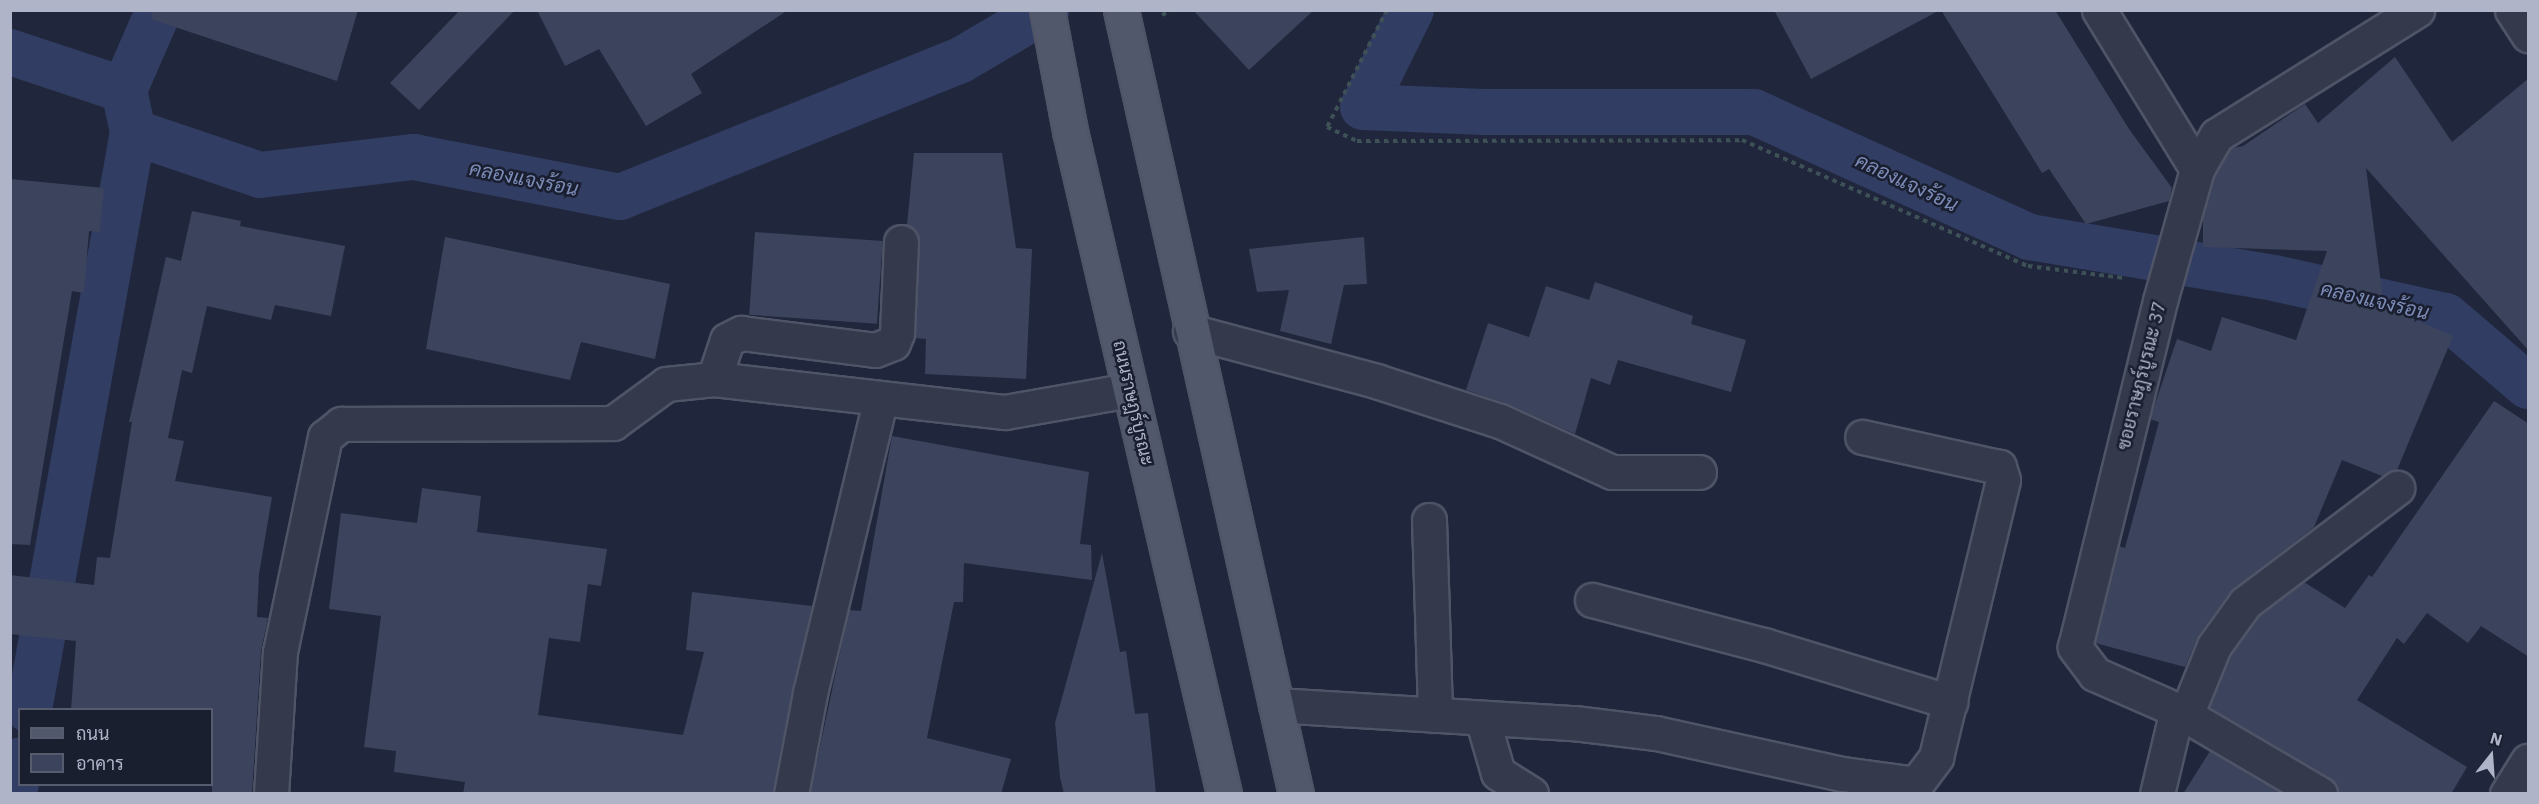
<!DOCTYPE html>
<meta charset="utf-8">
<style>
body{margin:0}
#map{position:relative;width:2539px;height:804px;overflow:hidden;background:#20273c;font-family:"IBM Plex Sans",Sarabun,sans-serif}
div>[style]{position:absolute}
.canal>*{height:46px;margin:-23px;padding:0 23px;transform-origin:23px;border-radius:23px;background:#313d62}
.building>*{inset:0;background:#3c435c;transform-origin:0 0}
.path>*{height:4px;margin-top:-2px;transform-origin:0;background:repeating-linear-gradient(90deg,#3d5157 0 4.5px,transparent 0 9px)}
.roads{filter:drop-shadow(2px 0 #4f5467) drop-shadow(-2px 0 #4f5467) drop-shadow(0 2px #4f5467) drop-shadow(0 -2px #4f5467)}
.minor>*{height:33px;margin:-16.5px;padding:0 16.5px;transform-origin:16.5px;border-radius:16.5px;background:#343a4c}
.major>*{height:33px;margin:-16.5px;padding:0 16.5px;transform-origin:16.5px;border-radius:16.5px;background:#52586c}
span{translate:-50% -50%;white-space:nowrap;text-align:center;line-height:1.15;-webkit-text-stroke:5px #1a1f30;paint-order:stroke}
.street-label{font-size:18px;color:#afb4c8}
.water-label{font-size:20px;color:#7c8bb7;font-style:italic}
.frame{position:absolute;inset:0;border:12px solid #afb4c8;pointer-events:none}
.legend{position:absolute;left:18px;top:708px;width:195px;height:78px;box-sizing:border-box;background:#1a1f30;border:2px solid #565b6d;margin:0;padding:8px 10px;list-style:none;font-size:18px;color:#afb4c8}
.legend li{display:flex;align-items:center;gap:12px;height:30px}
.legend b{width:30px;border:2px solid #565b6d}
.north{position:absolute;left:2461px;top:726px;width:60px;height:60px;-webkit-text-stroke:4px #1a1f30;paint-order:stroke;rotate:17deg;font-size:16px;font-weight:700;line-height:24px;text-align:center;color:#afb4c8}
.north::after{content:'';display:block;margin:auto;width:21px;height:27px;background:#afb4c8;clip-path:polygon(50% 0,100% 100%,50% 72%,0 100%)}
</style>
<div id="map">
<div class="canal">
<div style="left:1411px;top:10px;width:108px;rotate:116.3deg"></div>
<div style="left:1363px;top:107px;width:120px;rotate:2.4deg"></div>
<div style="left:1483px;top:112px;width:271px"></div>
<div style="left:1754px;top:112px;width:302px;rotate:24.4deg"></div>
<div style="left:2029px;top:237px;width:248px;rotate:9.5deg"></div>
<div style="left:2274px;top:278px;width:176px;rotate:12.5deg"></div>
<div style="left:2446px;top:316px;width:108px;rotate:40.5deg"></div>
<div style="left:10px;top:52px;width:120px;rotate:18.4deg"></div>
<div style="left:124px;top:90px;width:43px;rotate:77.9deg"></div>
<div style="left:133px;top:132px;width:134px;rotate:18.7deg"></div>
<div style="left:260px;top:175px;width:155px;rotate:-6.7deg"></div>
<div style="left:414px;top:157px;width:210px;rotate:11deg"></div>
<div style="left:620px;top:197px;width:367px;rotate:-21.9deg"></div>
<div style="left:961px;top:60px;width:99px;rotate:-30.5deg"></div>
<div style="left:124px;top:90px;width:87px;rotate:-66.4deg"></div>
<div style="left:29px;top:710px;width:587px;rotate:-79.8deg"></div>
<div style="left:14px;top:794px;width:34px;rotate:-80deg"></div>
</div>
<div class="building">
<div style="clip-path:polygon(153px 10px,358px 10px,337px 81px,151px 19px)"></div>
<div style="clip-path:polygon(460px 10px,515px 10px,419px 110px,390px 83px)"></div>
<div style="clip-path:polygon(537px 10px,788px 10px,691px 74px,702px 93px,646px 126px,599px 49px,565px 66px)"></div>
<div style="clip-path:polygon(1193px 10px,1314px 10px,1249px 70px)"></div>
<div style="clip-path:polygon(1774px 10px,1940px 10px,1811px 79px)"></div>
<div style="clip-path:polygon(1941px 10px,2055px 10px,2129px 129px,2172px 188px,2169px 201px,2086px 224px,2049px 169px,2042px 173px)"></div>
<div style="clip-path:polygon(2395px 57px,2452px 142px,2529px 78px,2529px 351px,2366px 168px,2384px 306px,2453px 336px,2397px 470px,2382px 476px,2342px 460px,2314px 527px,2230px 592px,2199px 635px,2185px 667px,2095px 643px,2119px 546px,2125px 548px,2159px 422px,2150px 419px,2153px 410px,2177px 339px,2211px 351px,2222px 317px,2296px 340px,2327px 251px,2203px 247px,2203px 216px,2214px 176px,2232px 148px,2243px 146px,2305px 104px,2318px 123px)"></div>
<div style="clip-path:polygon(914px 153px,1002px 153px,1016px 248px,1032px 249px,1026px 379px,925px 374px,926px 339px,915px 338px,920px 242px,917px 233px,907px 225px)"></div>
<div style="clip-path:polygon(10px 179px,104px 188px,100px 232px,89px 231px,84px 293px,72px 291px,30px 545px,10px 544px)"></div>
<div style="clip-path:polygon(192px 211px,241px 221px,240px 226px,345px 246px,331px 316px,275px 305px,271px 320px,207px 306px,192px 373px,182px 370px,168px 438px,184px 441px,175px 481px,272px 497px,259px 574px,257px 617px,268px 618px,261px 651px,252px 794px,212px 794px,212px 710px,71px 710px,76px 641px,10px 634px,10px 575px,94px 585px,97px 557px,110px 558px,132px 422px,129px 422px,166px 257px,181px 261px)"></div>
<div style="left:755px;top:232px;width:128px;height:83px;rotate:4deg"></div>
<div style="clip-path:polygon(445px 237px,670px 284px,655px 359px,581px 342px,570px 380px,426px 349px)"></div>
<div style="clip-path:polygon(1364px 237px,1367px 284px,1344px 285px,1331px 344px,1280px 331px,1289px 290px,1257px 292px,1249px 249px)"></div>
<div style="clip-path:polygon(1595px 282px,1693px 316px,1691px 324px,1746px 340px,1731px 392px,1618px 360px,1610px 385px,1591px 378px,1575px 434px,1508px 404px,1466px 390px,1488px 323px,1529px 337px,1546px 286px,1589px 300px)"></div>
<div style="clip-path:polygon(2494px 401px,2529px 424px,2529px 657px,2481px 626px,2468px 643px,2427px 613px,2404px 644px,2397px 638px,2357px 700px,2467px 767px,2451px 794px,2339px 794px,2330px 778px,2209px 707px,2231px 655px,2259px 616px,2304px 582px,2345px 608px,2369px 575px,2372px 577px)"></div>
<div style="clip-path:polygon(892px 436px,1089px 472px,1080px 544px,1091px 545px,1092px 580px,964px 563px,963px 602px,954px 602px,927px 738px,1011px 759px,1001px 794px,810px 794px,849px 610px,861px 611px)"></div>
<div style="clip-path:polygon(422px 488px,481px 496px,477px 532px,607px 549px,601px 586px,588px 584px,580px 642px,549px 638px,538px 715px,683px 735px,704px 652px,686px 650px,692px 592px,812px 606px,773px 794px,463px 794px,465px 782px,394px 772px,396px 751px,364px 747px,381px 616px,329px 609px,341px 513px,417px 523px)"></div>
<div style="clip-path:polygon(1102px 553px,1120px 652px,1126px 651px,1135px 714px,1148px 713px,1156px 794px,1064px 794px,1060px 777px,1055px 723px)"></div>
<div style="clip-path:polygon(2210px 751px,2282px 794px,2183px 794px)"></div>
</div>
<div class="path">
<div style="left:1387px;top:10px;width:131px;rotate:117.1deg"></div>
<div style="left:1327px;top:127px;width:33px;rotate:25deg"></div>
<div style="left:1357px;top:141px;width:385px;rotate:-0.1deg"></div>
<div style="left:1742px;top:140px;width:313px;rotate:23.8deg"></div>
<div style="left:2028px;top:266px;width:98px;rotate:7.1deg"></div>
<div style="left:1162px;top:15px;width:11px;rotate:-27deg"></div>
</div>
<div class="roads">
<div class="minor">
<div style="left:2099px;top:10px;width:187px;rotate:58.4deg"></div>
<div style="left:2512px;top:10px;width:30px;rotate:57deg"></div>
<div style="left:1190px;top:331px;width:193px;rotate:15deg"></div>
<div style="left:1376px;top:381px;width:130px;rotate:17.9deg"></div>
<div style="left:1500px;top:421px;width:123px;rotate:24.5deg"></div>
<div style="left:1612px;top:472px;width:87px"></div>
<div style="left:714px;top:379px;width:41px;rotate:-71.6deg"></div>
<div style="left:727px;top:340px;width:16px;rotate:-27deg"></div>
<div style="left:741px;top:333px;width:135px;rotate:7.2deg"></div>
<div style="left:875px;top:350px;width:19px;rotate:-21deg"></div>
<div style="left:893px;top:343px;width:11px;rotate:-68deg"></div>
<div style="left:897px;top:333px;width:91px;rotate:-87.5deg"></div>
<div style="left:1429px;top:520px;width:195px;rotate:88.2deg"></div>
<div style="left:1592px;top:600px;width:178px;rotate:14.7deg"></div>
<div style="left:1764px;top:645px;width:195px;rotate:17deg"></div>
<div style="left:1276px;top:705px;width:299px;rotate:3.5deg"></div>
<div style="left:1574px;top:723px;width:83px;rotate:7deg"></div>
<div style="left:1656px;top:733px;width:191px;rotate:12.4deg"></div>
<div style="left:1843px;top:774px;width:74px;rotate:7.8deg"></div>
<div style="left:1916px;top:784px;width:34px;rotate:-53deg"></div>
<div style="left:1936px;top:757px;width:285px;rotate:-76.4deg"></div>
<div style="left:2003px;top:480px;width:14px;rotate:-107deg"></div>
<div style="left:1999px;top:467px;width:140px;rotate:-167.6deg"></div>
<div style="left:2177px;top:710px;width:166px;rotate:30.4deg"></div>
<div style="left:2186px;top:715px;width:74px;rotate:-67.9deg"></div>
<div style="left:2214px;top:646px;width:53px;rotate:-54.2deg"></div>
<div style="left:2245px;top:603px;width:191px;rotate:-37.1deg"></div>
<div style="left:1482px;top:718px;width:57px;rotate:73.8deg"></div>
<div style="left:1498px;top:773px;width:39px;rotate:32deg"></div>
<div style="left:271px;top:794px;width:142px;rotate:-86.4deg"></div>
<div style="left:280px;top:652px;width:220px;rotate:-78.2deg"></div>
<div style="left:325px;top:437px;width:21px;rotate:-39deg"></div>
<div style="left:341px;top:424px;width:272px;rotate:-0.2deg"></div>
<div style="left:613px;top:423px;width:66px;rotate:-36.3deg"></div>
<div style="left:666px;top:384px;width:48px;rotate:-5.9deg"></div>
<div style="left:714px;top:379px;width:293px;rotate:6.5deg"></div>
<div style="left:1005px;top:412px;width:127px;rotate:-10deg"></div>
<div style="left:791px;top:794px;width:103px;rotate:-79.3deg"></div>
<div style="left:810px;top:693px;width:303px;rotate:-76.5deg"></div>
<div style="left:2157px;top:794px;width:86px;rotate:-76.6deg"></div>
<div style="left:2177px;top:710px;width:90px;rotate:-156.3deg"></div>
<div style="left:2095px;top:674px;width:34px;rotate:-127deg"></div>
<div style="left:2075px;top:647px;width:356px;rotate:-76.2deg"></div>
<div style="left:2160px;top:301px;width:137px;rotate:-74.3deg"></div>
<div style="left:2197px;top:169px;width:39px;rotate:-60deg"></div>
<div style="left:2217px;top:135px;width:236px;rotate:-32deg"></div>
<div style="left:2507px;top:794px;width:39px;rotate:-58deg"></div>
</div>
<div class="major">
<div style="left:1047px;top:10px;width:123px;rotate:79.2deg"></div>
<div style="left:1070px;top:131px;width:681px;rotate:76.92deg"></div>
<div style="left:1121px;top:10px;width:803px;rotate:77.42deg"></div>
</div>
</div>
<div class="street-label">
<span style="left:2142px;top:376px;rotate:-76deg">ซอยราษฎร์บูรณะ 37</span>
<span style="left:1133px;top:403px;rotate:77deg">ถนนราษฎร์บูรณะ</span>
</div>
<div class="water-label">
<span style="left:524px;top:178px;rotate:11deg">คลองแจงร้อน</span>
<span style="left:1907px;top:182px;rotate:25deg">คลองแจงร้อน</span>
<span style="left:2375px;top:300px;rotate:13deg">คลองแจงร้อน</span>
</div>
<div class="frame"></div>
<ul class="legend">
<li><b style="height:8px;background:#52586c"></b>ถนน</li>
<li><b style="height:16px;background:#3c435c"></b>อาคาร</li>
</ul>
<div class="north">N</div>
</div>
